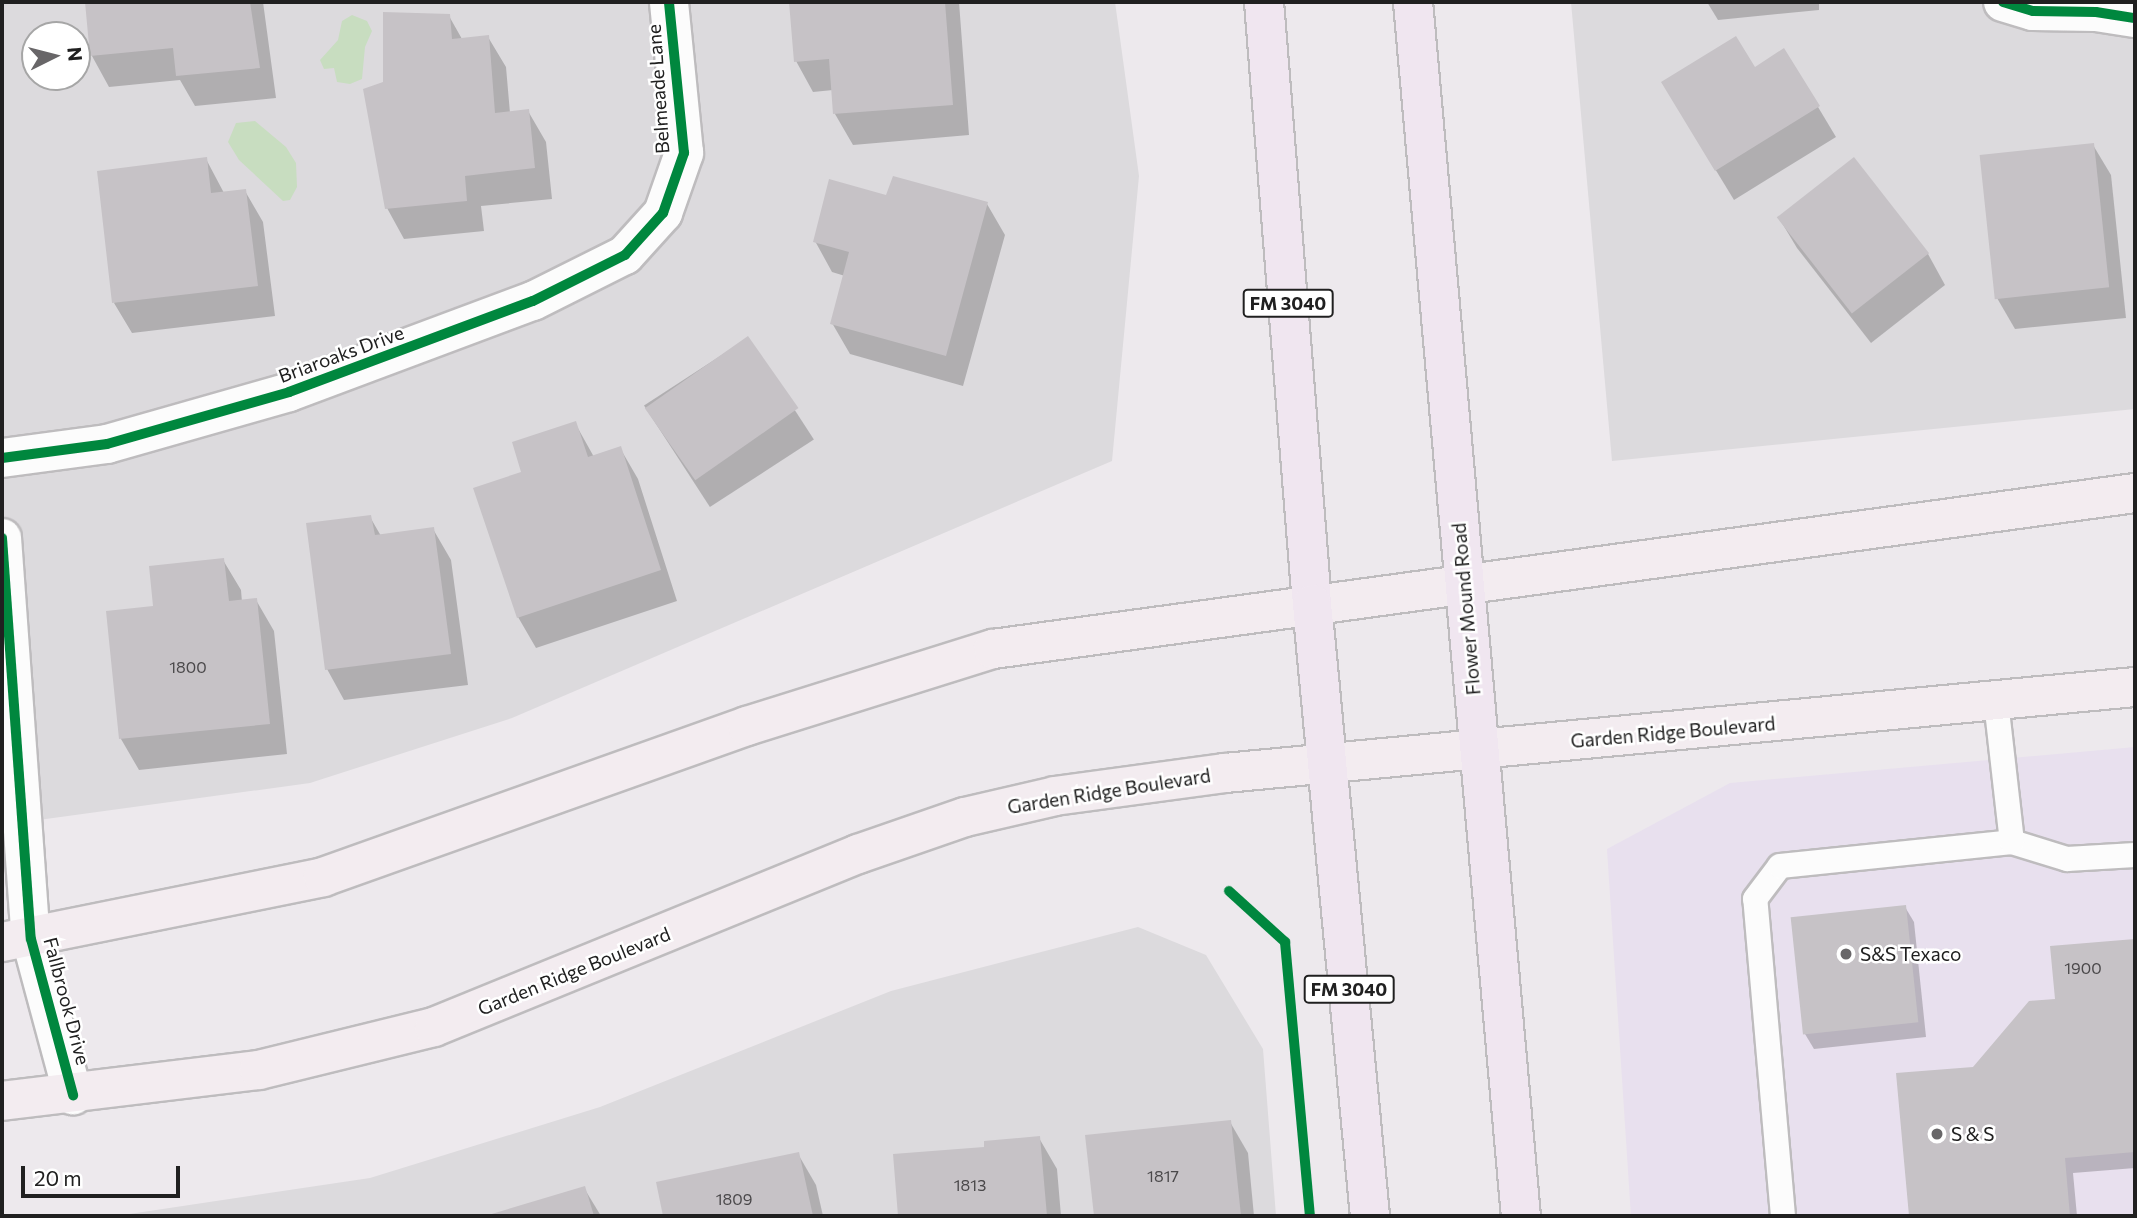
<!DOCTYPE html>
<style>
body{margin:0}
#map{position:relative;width:2137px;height:1218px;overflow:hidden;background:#ede9ed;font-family:Commissioner,sans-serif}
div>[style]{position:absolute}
.residential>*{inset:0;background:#dcdadd}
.commercial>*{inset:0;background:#e8e0ee}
.water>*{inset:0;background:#c8ddc0}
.shadow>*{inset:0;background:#0003;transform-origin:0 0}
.building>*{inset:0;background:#c6c2c6;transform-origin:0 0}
.roads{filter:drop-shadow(2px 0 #bebcbe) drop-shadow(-2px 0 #bebcbe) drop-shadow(0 2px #bebcbe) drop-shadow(0 -2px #bebcbe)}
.lane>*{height:24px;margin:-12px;padding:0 12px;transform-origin:12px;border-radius:12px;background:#fcfcfc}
.street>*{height:38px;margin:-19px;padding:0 19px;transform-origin:19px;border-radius:19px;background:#fcfcfc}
.secondary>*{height:38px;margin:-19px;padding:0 19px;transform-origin:19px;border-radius:19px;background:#f3ecf0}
.primary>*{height:38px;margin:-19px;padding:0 19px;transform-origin:19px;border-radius:19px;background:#f0e6f0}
.cycleway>*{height:10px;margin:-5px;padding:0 5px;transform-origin:5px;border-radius:5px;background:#00873e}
.dots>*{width:19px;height:19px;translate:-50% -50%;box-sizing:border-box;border:4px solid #fff;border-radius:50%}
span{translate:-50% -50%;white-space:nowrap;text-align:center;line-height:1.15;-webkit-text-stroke:5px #fff;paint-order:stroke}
.number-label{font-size:16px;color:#4a484a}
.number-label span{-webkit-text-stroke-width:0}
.shield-label span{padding:2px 5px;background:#fff;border:2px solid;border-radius:5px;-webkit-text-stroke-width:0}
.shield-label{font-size:18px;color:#202020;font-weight:700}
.street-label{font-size:19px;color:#202020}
.poi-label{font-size:19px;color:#202020}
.left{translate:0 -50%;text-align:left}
.frame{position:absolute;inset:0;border:4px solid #202020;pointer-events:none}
.north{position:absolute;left:21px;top:21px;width:70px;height:70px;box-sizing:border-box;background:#fff;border:2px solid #a6a6a6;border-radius:50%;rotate:84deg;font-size:19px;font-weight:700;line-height:28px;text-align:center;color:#202020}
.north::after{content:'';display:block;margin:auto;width:24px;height:32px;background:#686668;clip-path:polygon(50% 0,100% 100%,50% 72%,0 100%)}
.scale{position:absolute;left:21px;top:1166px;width:159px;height:32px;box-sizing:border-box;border:4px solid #202020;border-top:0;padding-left:9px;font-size:21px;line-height:24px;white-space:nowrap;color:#202020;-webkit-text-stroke:5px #fff;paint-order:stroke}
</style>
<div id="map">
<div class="residential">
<div style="clip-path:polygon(evenodd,2px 2px,1115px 2px,1139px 176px,1112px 461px,512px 718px,310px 783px,2px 825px,2px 2px,35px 35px,77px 35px,77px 77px,35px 77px,35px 35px)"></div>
<div style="clip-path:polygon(1571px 2px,2135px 2px,2135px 409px,1612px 461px)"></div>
<div style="clip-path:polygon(1138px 927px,1206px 955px,1263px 1049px,1276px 1216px,116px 1216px,370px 1178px,600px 1107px,891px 991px)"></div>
</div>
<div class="commercial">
<div style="clip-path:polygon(2135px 747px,2135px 1216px,1631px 1216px,1607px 849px,1730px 783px)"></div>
</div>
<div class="water">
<div style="clip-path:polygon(352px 15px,367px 21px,372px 31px,365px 47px,362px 79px,350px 84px,337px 82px,334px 68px,324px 69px,320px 60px,338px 40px,342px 21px)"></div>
<div style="clip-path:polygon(255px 121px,286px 147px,296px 163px,297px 187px,290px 200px,283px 201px,239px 160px,228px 142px,236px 123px)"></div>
</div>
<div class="shadow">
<div style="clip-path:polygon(87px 2px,263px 2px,276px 98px,195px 106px,180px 80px,109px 87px,92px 56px)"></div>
<div style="clip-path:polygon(791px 2px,959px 2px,969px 135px,853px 145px,835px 114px,833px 90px,813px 92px,796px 61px)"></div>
<div style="clip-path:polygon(1707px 2px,1819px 2px,1819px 10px,1718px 20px)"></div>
<div style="clip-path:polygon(449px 16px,462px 39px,488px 37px,506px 67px,510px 113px,528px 111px,546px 142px,552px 199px,481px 206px,484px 231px,404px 239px,387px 208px,385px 83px)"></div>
<div style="clip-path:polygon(1755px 69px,1818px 107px,1836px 137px,1734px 200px,1681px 113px)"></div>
<div style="clip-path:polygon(2093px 145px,2111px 175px,2126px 318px,2015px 329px,1997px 298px)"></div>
<div style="clip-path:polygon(206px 159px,224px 193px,245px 191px,263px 222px,275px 316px,132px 333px,114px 303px)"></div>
<div style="clip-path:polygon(887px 197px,987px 204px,1005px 235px,963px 386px,850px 354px,832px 323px,845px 276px,832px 272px,815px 241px)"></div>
<div style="clip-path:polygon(1779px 218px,1928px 254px,1945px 285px,1871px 343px,1797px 248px)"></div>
<div style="left:748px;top:338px;width:121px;height:124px;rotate:57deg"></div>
<div style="clip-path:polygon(575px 423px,594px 457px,620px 448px,638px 479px,677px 601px,536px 648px,518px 617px,523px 473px)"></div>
<div style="clip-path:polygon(370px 517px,381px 536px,433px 529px,451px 560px,468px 685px,344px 700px,327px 669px)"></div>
<div style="clip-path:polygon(223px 560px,241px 590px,242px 602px,256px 600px,274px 631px,287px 754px,139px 770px,121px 739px,108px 612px,155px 607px)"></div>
<div style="clip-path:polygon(1905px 907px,1914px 922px,1926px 1037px,1814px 1049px,1805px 1034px,1793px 918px)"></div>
<div style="clip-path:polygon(2135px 941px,2135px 1168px,2073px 1173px,2077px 1216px,1911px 1216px,1898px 1074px,1974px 1068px,2057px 1001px,2052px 947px)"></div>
<div style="clip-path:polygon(1230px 1122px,1248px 1153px,1254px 1216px,1095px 1216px,1087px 1137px)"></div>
<div style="clip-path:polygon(1039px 1138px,1057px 1169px,1061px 1216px,899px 1216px,895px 1156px,986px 1148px)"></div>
<div style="clip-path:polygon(798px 1154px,816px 1185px,823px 1216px,665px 1216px,658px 1183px)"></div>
<div style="clip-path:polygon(584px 1188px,601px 1216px,489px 1216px)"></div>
</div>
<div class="building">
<div style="clip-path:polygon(85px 2px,250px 2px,260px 68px,176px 76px,173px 48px,90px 56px)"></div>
<div style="clip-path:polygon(789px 2px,945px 2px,953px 105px,833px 114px,829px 59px,794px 62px)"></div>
<div style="clip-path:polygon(383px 12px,450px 14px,452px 39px,489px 35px,495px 113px,529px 109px,535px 168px,465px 176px,467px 201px,385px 209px,363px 89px,383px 82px)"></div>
<div style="clip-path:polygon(1736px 36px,1755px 67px,1784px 48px,1820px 106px,1715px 171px,1661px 82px)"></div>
<div style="left:2094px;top:143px;width:145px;height:115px;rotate:84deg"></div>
<div style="clip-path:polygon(207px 157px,211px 193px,246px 189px,258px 286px,112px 303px,97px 171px)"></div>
<div style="left:1854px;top:157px;width:122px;height:98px;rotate:52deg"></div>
<div style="clip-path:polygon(893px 176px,988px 202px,946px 356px,830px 324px,849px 252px,813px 242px,829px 179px,886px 195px)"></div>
<div style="left:748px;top:336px;width:88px;height:126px;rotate:55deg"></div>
<div style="clip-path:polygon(576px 421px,588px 457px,621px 446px,661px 570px,517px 618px,473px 488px,521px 472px,512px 442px)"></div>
<div style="clip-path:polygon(371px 515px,375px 535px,434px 527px,451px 654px,325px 670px,306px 523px)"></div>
<div style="clip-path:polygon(224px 558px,229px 601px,257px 598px,270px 724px,119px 739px,106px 611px,153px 606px,149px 566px)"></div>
<div style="left:1906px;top:905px;width:118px;height:116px;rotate:84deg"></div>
<div style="clip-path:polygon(2135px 939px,2135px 1152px,2065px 1158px,2070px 1216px,1909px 1216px,1896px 1073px,1973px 1067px,2029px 1001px,2055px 999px,2050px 946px)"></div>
<div style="clip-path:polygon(1231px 1120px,1241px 1216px,1094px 1216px,1085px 1135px)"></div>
<div style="clip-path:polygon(1040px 1136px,1047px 1216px,898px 1216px,893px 1154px,984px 1147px,984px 1141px)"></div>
<div style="clip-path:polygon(799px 1152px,813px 1216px,663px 1216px,656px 1182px)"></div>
<div style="clip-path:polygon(585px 1186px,594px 1216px,485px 1216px)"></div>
</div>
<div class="roads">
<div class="lane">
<div style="left:2012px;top:842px;width:58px;rotate:17.2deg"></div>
<div style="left:2067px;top:859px;width:68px;rotate:-3.4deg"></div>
<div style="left:1783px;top:1216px;width:318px;rotate:-95deg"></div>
<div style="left:1755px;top:899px;width:41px;rotate:-52.9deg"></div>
<div style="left:1780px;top:866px;width:233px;rotate:-5.9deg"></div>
<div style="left:2012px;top:842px;width:142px;rotate:-96.5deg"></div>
</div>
<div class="street">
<div style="left:2003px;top:2px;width:31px;rotate:17deg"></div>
<div style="left:2033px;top:11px;width:63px;rotate:0.9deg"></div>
<div style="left:2096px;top:12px;width:39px;rotate:9deg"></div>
<div style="left:2px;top:458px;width:106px;rotate:-7.6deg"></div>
<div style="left:107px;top:444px;width:189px;rotate:-15.9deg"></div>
<div style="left:289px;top:392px;width:260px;rotate:-20.5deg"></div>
<div style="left:533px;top:301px;width:103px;rotate:-26.6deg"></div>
<div style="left:625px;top:255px;width:57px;rotate:-47.9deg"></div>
<div style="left:663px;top:213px;width:64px;rotate:-70.7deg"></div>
<div style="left:684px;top:153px;width:152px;rotate:-95.7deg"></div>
<div style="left:2px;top:538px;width:402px;rotate:85.9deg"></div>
<div style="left:31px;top:939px;width:162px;rotate:74.9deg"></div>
</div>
<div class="secondary">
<div style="left:2px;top:942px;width:328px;rotate:-11.4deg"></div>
<div style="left:323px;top:877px;width:450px;rotate:-19.6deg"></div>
<div style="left:747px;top:726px;width:258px;rotate:-17.4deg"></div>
<div style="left:993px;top:649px;width:1153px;rotate:-7.78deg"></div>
<div style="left:2px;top:1101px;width:259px;rotate:-6.9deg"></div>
<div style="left:259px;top:1070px;width:180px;rotate:-13.8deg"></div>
<div style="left:434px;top:1027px;width:458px;rotate:-22.2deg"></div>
<div style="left:858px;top:854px;width:113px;rotate:-19.1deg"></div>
<div style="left:965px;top:817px;width:92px;rotate:-13.1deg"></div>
<div style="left:1055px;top:796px;width:172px;rotate:-7.7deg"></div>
<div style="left:1225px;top:773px;width:914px;rotate:-5.4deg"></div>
</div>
<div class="primary">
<div style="left:1264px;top:2px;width:604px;rotate:85.44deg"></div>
<div style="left:1312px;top:604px;width:615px;rotate:84.59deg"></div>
<div style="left:1413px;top:2px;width:1219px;rotate:84.92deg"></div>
</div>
</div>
<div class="cycleway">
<div style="left:2003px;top:2px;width:31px;rotate:17deg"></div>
<div style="left:2033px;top:11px;width:63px;rotate:0.9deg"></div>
<div style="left:2096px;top:12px;width:39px;rotate:9deg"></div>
<div style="left:2px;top:458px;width:106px;rotate:-7.6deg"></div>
<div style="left:107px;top:444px;width:189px;rotate:-15.9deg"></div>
<div style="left:289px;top:392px;width:260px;rotate:-20.5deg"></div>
<div style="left:533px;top:301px;width:103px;rotate:-26.6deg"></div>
<div style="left:625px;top:255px;width:57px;rotate:-47.9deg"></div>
<div style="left:663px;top:213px;width:64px;rotate:-70.7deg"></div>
<div style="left:684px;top:153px;width:152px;rotate:-95.7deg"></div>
<div style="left:2px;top:538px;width:402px;rotate:85.9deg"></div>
<div style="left:31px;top:939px;width:162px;rotate:74.9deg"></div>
<div style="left:1229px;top:891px;width:76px;rotate:42.3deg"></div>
<div style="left:1285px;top:942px;width:275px;rotate:84.8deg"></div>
</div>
<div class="dots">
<div style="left:1846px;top:954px;background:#686668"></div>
<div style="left:1937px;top:1134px;background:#686668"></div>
</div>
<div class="number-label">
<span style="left:188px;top:667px">1800</span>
<span style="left:2083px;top:968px">1900</span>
<span style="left:1163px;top:1176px">1817</span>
<span style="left:970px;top:1185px">1813</span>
<span style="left:734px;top:1199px">1809</span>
</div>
<div class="shield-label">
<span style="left:1288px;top:303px">FM 3040</span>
<span style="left:1349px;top:989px">FM 3040</span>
</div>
<div class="street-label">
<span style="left:658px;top:89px;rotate:-94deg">Belmeade Lane</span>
<span style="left:341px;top:354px;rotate:-20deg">Briaroaks Drive</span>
<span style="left:1466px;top:609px;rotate:-95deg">Flower Mound Road</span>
<span style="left:1673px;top:732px;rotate:-5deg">Garden Ridge Boulevard</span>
<span style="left:1109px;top:791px;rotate:-9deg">Garden Ridge Boulevard</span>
<span style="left:574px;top:971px;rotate:-22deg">Garden Ridge Boulevard</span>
<span style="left:67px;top:1001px;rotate:75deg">Fallbrook Drive</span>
</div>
<div class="poi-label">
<span class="left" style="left:1860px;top:954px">S&amp;S Texaco</span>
<span class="left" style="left:1951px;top:1134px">S &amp; S</span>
</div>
<div class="frame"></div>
<div class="north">N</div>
<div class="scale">20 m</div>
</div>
